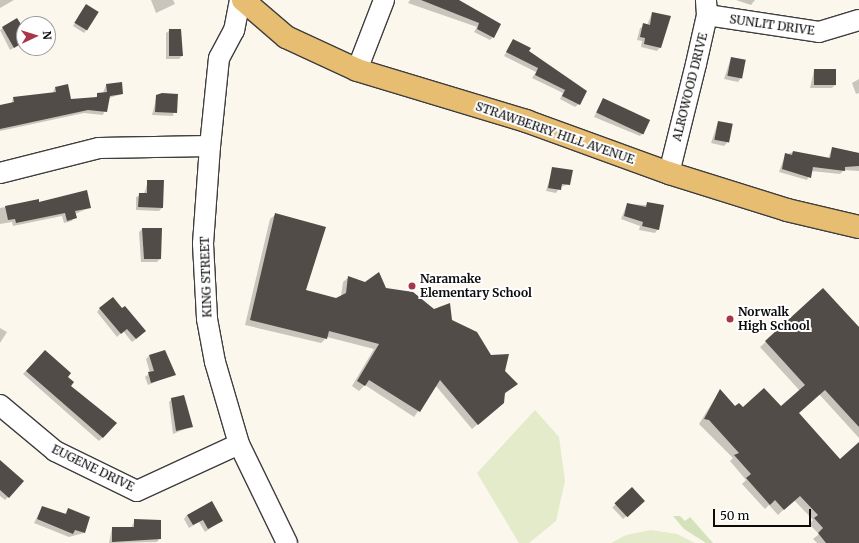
<!DOCTYPE html>
<style>
body{margin:0}
#map{position:relative;width:859px;height:543px;overflow:hidden;background:#fcf7ec;font-family:Merriweather,serif}
div>[style]{position:absolute}
.green>*{inset:0;background:#d3e2ba}
.pitch>*{inset:0;background:#e3ebcb}
.shadow>*{inset:0;background:#0003;transform-origin:0 0}
.building>*{inset:0;background:#524c49;transform-origin:0 0}
.roads{filter:drop-shadow(1px 0 #3e3e3e) drop-shadow(-1px 0 #3e3e3e) drop-shadow(0 1px #3e3e3e) drop-shadow(0 -1px #3e3e3e)}
.minor>*{height:20px;margin:-10px;padding:0 10px;transform-origin:10px;border-radius:10px;background:#fff}
.major>*{height:22px;margin:-11px;padding:0 11px;transform-origin:11px;border-radius:11px;background:#e7bd71}
.dots>*{width:11px;height:11px;translate:-50% -50%;box-sizing:border-box;border:2px solid #fff;border-radius:50%}
span{translate:-50% -50%;white-space:nowrap;text-align:center;line-height:1.15;-webkit-text-stroke:4px #fff;paint-order:stroke}
.street-label{font-size:12px;color:#0b0b0b}
.poi-label{font-size:12px;color:#0b0b0b;font-weight:700}
.left{translate:0 -50%;text-align:left}
.north{position:absolute;left:16px;top:16px;width:40px;height:40px;box-sizing:border-box;background:#fff;border:1px solid #9d9d9d;border-radius:50%;rotate:86deg;font-size:11px;font-weight:700;line-height:16px;text-align:center;color:#0b0b0b}
.north::after{content:'';display:block;margin:auto;width:14px;height:18px;background:#a93648;clip-path:polygon(50% 0,100% 100%,50% 72%,0 100%)}
.scale{position:absolute;left:713px;top:509px;width:98px;height:18px;box-sizing:border-box;border:2px solid #0b0b0b;border-top:0;padding-left:5px;font-size:12px;line-height:14px;white-space:nowrap;color:#0b0b0b;-webkit-text-stroke:3px #fff;paint-order:stroke}
</style>
<div id="map">
<div class="green">
<div style="clip-path:polygon(673px 516px,680px 516px,685px 521px,690px 517px,713px 543px,706px 543px,684px 529px)"></div>
</div>
<div class="pitch">
<div style="clip-path:polygon(535px 410px,559px 437px,565px 481px,556px 521px,529px 543px,519px 543px,477px 473px)"></div>
<div style="clip-path:polygon(651px 530px,677px 534px,695px 543px,611px 543px,626px 535px)"></div>
</div>
<div class="shadow">
<div style="clip-path:polygon(0 0,14px 0,0 8px)"></div>
<div style="clip-path:polygon(151px 0,173px 0,175px 4px,156px 13px)"></div>
<div style="clip-path:polygon(410px 0,457px 0,493px 37px,490px 40px,474px 32px,477px 27px,408px 3px)"></div>
<div style="clip-path:polygon(736px 0,755px 0,751px 5px)"></div>
<div style="clip-path:polygon(86px 6px,87px 29px,84px 33px,73px 26px)"></div>
<div style="clip-path:polygon(652px 13px,660px 47px,657px 51px,641px 47px,642px 41px,637px 40px,640px 28px,647px 25px)"></div>
<div style="clip-path:polygon(17px 19px,24px 31px,24px 42px,10px 50px,0 30px)"></div>
<div style="clip-path:polygon(170px 30px,182px 56px,179px 59px,166px 59px,166px 33px)"></div>
<div style="clip-path:polygon(513px 40px,579px 104px,575px 107px,560px 99px,563px 93px,532px 78px,536px 72px,504px 56px)"></div>
<div style="clip-path:polygon(731px 58px,741px 78px,738px 82px,724px 79px)"></div>
<div style="clip-path:polygon(814px 70px,835px 70px,835px 85px,832px 88px,810px 88px)"></div>
<div style="clip-path:polygon(859px 79px,859px 93px,856px 94px,852px 83px)"></div>
<div style="clip-path:polygon(106px 85px,122px 94px,109px 98px,103px 115px,84px 113px,0 131px,0 108px,11px 105px,13px 98px,52px 94px,55px 88px,70px 100px,94px 98px,103px 93px)"></div>
<div style="clip-path:polygon(177px 95px,173px 116px,152px 115px,157px 96px)"></div>
<div style="clip-path:polygon(603px 99px,643px 133px,640px 136px,594px 117px)"></div>
<div style="clip-path:polygon(718px 122px,727px 143px,724px 146px,711px 143px)"></div>
<div style="clip-path:polygon(832px 148px,859px 153px,859px 171px,844px 170px,840px 174px,811px 171px,807px 180px,779px 172px,785px 155px,793px 152px,828px 159px)"></div>
<div style="clip-path:polygon(553px 168px,569px 184px,560px 187px,556px 193px,546px 191px)"></div>
<div style="clip-path:polygon(148px 181px,162px 208px,159px 211px,136px 210px,136px 197px,144px 194px)"></div>
<div style="clip-path:polygon(38px 201px,39px 204px,89px 208px,75px 214px,72px 221px,64px 223px,62px 216px,13px 226px,12px 222px,0 224px,0 208px)"></div>
<div style="clip-path:polygon(627px 204px,663px 206px,658px 229px,655px 233px,639px 230px,640px 226px,621px 219px)"></div>
<div style="clip-path:polygon(276px 214px,304px 291px,336px 299px,341px 296px,343px 282px,349px 277px,434px 310px,491px 356px,517px 384px,503px 395px,497px 408px,472px 429px,436px 386px,414px 417px,365px 385px,359px 391px,352px 386px,374px 349px,327px 337px,321px 343px,245px 325px,270px 219px)"></div>
<div style="clip-path:polygon(142px 229px,160px 259px,157px 262px,141px 262px,139px 232px)"></div>
<div style="clip-path:polygon(823px 290px,859px 329px,859px 438px,819px 394px,798px 413px,840px 460px,859px 443px,859px 543px,817px 543px,813px 539px,819px 534px,809px 524px,813px 520px,794px 500px,778px 515px,769px 505px,765px 509px,742px 484px,746px 480px,730px 461px,733px 458px,699px 424px,720px 390px,735px 407px,743px 408px,781px 408px,800px 391px,760px 347px)"></div>
<div style="clip-path:polygon(100px 308px,141px 335px,132px 342px,123px 331px,117px 337px,97px 312px)"></div>
<div style="clip-path:polygon(0 328px,7px 332px,0 343px)"></div>
<div style="clip-path:polygon(45px 351px,69px 386px,116px 423px,99px 441px,23px 374px)"></div>
<div style="clip-path:polygon(149px 356px,174px 374px,148px 385px,145px 377px,150px 373px,146px 359px)"></div>
<div style="clip-path:polygon(172px 399px,192px 426px,173px 434px,169px 402px)"></div>
<div style="clip-path:polygon(0 460px,8px 497px,5px 500px,0 496px)"></div>
<div style="left:632px;top:489px;width:16px;height:27px;rotate:47deg"></div>
<div style="clip-path:polygon(42px 507px,64px 515px,68px 509px,84px 533px,69px 537px,34px 523px)"></div>
<div style="clip-path:polygon(187px 515px,222px 520px,205px 532px,199px 522px,189px 528px,184px 519px)"></div>
<div style="clip-path:polygon(135px 520px,160px 538px,157px 542px,109px 543px,112px 528px,131px 528px)"></div>
</div>
<div class="building">
<div style="clip-path:polygon(421px 0,459px 0,501px 24px,494px 38px,477px 29px,479px 23px)"></div>
<div style="left:86px;top:4px;width:15px;height:22px;rotate:32deg"></div>
<div style="clip-path:polygon(652px 12px,671px 16px,661px 48px,644px 44px,645px 38px,640px 37px,643px 23px,650px 25px)"></div>
<div style="clip-path:polygon(17px 18px,24px 29px,24px 42px,14px 48px,2px 27px)"></div>
<div style="clip-path:polygon(169px 29px,181px 29px,183px 56px,169px 56px)"></div>
<div style="clip-path:polygon(513px 39px,531px 48px,529px 51px,587px 91px,580px 105px,562px 96px,565px 90px,535px 75px,538px 68px,506px 52px)"></div>
<div style="left:731px;top:57px;width:15px;height:19px;rotate:11deg"></div>
<div style="left:814px;top:69px;width:22px;height:16px"></div>
<div style="clip-path:polygon(122px 82px,123px 94px,110px 96px,107px 112px,88px 110px,0 129px,0 105px,14px 102px,13px 97px,56px 92px,55px 87px,68px 84px,71px 99px,97px 97px,97px 93px,107px 92px,106px 84px)"></div>
<div style="clip-path:polygon(162px 93px,178px 94px,177px 113px,155px 112px,156px 95px)"></div>
<div style="left:603px;top:98px;width:52px;height:16px;rotate:25deg"></div>
<div style="left:718px;top:121px;width:15px;height:19px;rotate:11deg"></div>
<div style="clip-path:polygon(832px 147px,859px 153px,859px 166px,845px 167px,845px 171px,813px 167px,811px 178px,782px 169px,785px 153px,792px 155px,793px 151px,830px 158px)"></div>
<div style="clip-path:polygon(552px 167px,573px 170px,570px 185px,562px 184px,561px 190px,548px 188px)"></div>
<div style="clip-path:polygon(147px 180px,164px 180px,163px 208px,138px 207px,139px 193px,147px 193px)"></div>
<div style="clip-path:polygon(87px 190px,91px 208px,75px 211px,77px 218px,67px 221px,65px 213px,16px 223px,15px 219px,8px 220px,5px 206px,39px 199px,39px 202px)"></div>
<div style="clip-path:polygon(647px 202px,664px 205px,659px 230px,642px 226px,643px 222px,624px 216px,627px 203px,646px 207px)"></div>
<div style="clip-path:polygon(275px 213px,326px 227px,306px 290px,336px 298px,346px 293px,348px 276px,365px 282px,379px 272px,386px 288px,413px 292px,434px 309px,450px 303px,452px 320px,477px 332px,491px 355px,509px 354px,505px 371px,518px 384px,505px 393px,504px 403px,478px 425px,440px 380px,420px 412px,369px 380px,365px 386px,357px 381px,379px 344px,329px 331px,327px 339px,250px 320px)"></div>
<div style="clip-path:polygon(142px 228px,162px 228px,161px 259px,144px 259px)"></div>
<div style="clip-path:polygon(823px 288px,859px 327px,859px 427px,825px 390px,799px 413px,840px 459px,859px 442px,859px 543px,826px 543px,818px 533px,823px 528px,814px 518px,818px 515px,800px 496px,784px 510px,775px 500px,770px 505px,746px 478px,751px 474px,734px 455px,739px 453px,709px 420px,704px 419px,720px 389px,735px 406px,739px 403px,743px 407px,764px 388px,781px 406px,805px 385px,765px 341px)"></div>
<div style="clip-path:polygon(113px 297px,122px 308px,125px 306px,146px 331px,136px 339px,127px 329px,121px 334px,99px 308px)"></div>
<div style="clip-path:polygon(45px 350px,71px 373px,68px 377px,74px 382px,71px 386px,117px 423px,103px 438px,26px 371px)"></div>
<div style="clip-path:polygon(165px 350px,176px 375px,151px 383px,148px 372px,154px 371px,149px 355px)"></div>
<div style="clip-path:polygon(184px 395px,193px 427px,176px 431px,171px 398px)"></div>
<div style="clip-path:polygon(0 460px,24px 481px,9px 498px,0 490px)"></div>
<div style="left:632px;top:487px;width:19px;height:24px;rotate:47deg"></div>
<div style="clip-path:polygon(212px 501px,223px 521px,208px 529px,203px 520px,193px 525px,187px 515px)"></div>
<div style="clip-path:polygon(42px 506px,66px 514px,68px 508px,90px 517px,85px 533px,75px 530px,73px 534px,37px 519px)"></div>
<div style="clip-path:polygon(134px 519px,161px 520px,161px 539px,112px 542px,112px 527px,134px 527px)"></div>
</div>
<div class="roads">
<div class="minor">
<div style="left:240px;top:0;width:31px;rotate:101deg"></div>
<div style="left:234px;top:30px;width:32px;rotate:118deg"></div>
<div style="left:219px;top:58px;width:88px;rotate:95.8deg"></div>
<div style="left:210px;top:146px;width:98px;rotate:94.1deg"></div>
<div style="left:203px;top:244px;width:75px;rotate:86.9deg"></div>
<div style="left:207px;top:319px;width:44px;rotate:79.5deg"></div>
<div style="left:215px;top:362px;width:85px;rotate:73.7deg"></div>
<div style="left:239px;top:444px;width:110px;rotate:64.1deg"></div>
<div style="left:707px;top:15px;width:113px;rotate:8.6deg"></div>
<div style="left:819px;top:32px;width:42px;rotate:-16.7deg"></div>
<div style="left:357px;top:70px;width:75px;rotate:-68.9deg"></div>
<div style="left:0;top:173px;width:102px;rotate:-14.2deg"></div>
<div style="left:99px;top:148px;width:111px;rotate:-1deg"></div>
<div style="left:669px;top:173px;width:112px;rotate:-76.1deg"></div>
<div style="left:696px;top:64px;width:50px;rotate:-77.3deg"></div>
<div style="left:707px;top:15px;width:15px;rotate:-94deg"></div>
<div style="left:0;top:405px;width:72px;rotate:39.9deg"></div>
<div style="left:55px;top:451px;width:91px;rotate:26deg"></div>
<div style="left:137px;top:491px;width:112px;rotate:-24.7deg"></div>
</div>
<div class="major">
<div style="left:243px;top:0;width:57px;rotate:40.7deg"></div>
<div style="left:286px;top:37px;width:78px;rotate:24.9deg"></div>
<div style="left:357px;top:70px;width:177px;rotate:16.8deg"></div>
<div style="left:526px;top:121px;width:152px;rotate:20deg"></div>
<div style="left:669px;top:173px;width:124px;rotate:17.4deg"></div>
<div style="left:787px;top:210px;width:74px;rotate:13.3deg"></div>
</div>
</div>
<div class="dots">
<div style="left:412px;top:286px;background:#a93648"></div>
<div style="left:730px;top:319px;background:#a93648"></div>
</div>
<div class="street-label">
<span style="left:772px;top:25px;rotate:8deg">SUNLIT DRIVE</span>
<span style="left:690px;top:87px;rotate:-76deg">ALROWOOD DRIVE</span>
<span style="left:555px;top:133px;rotate:19deg">STRAWBERRY HILL AVENUE</span>
<span style="left:206px;top:277px;rotate:-92deg">KING STREET</span>
<span style="left:93px;top:468px;rotate:26deg">EUGENE DRIVE</span>
</div>
<div class="poi-label">
<span class="left" style="left:420px;top:286px">Naramake<br>Elementary School</span>
<span class="left" style="left:738px;top:319px">Norwalk<br>High School</span>
</div>
<div class="north">N</div>
<div class="scale">50 m</div>
</div>
